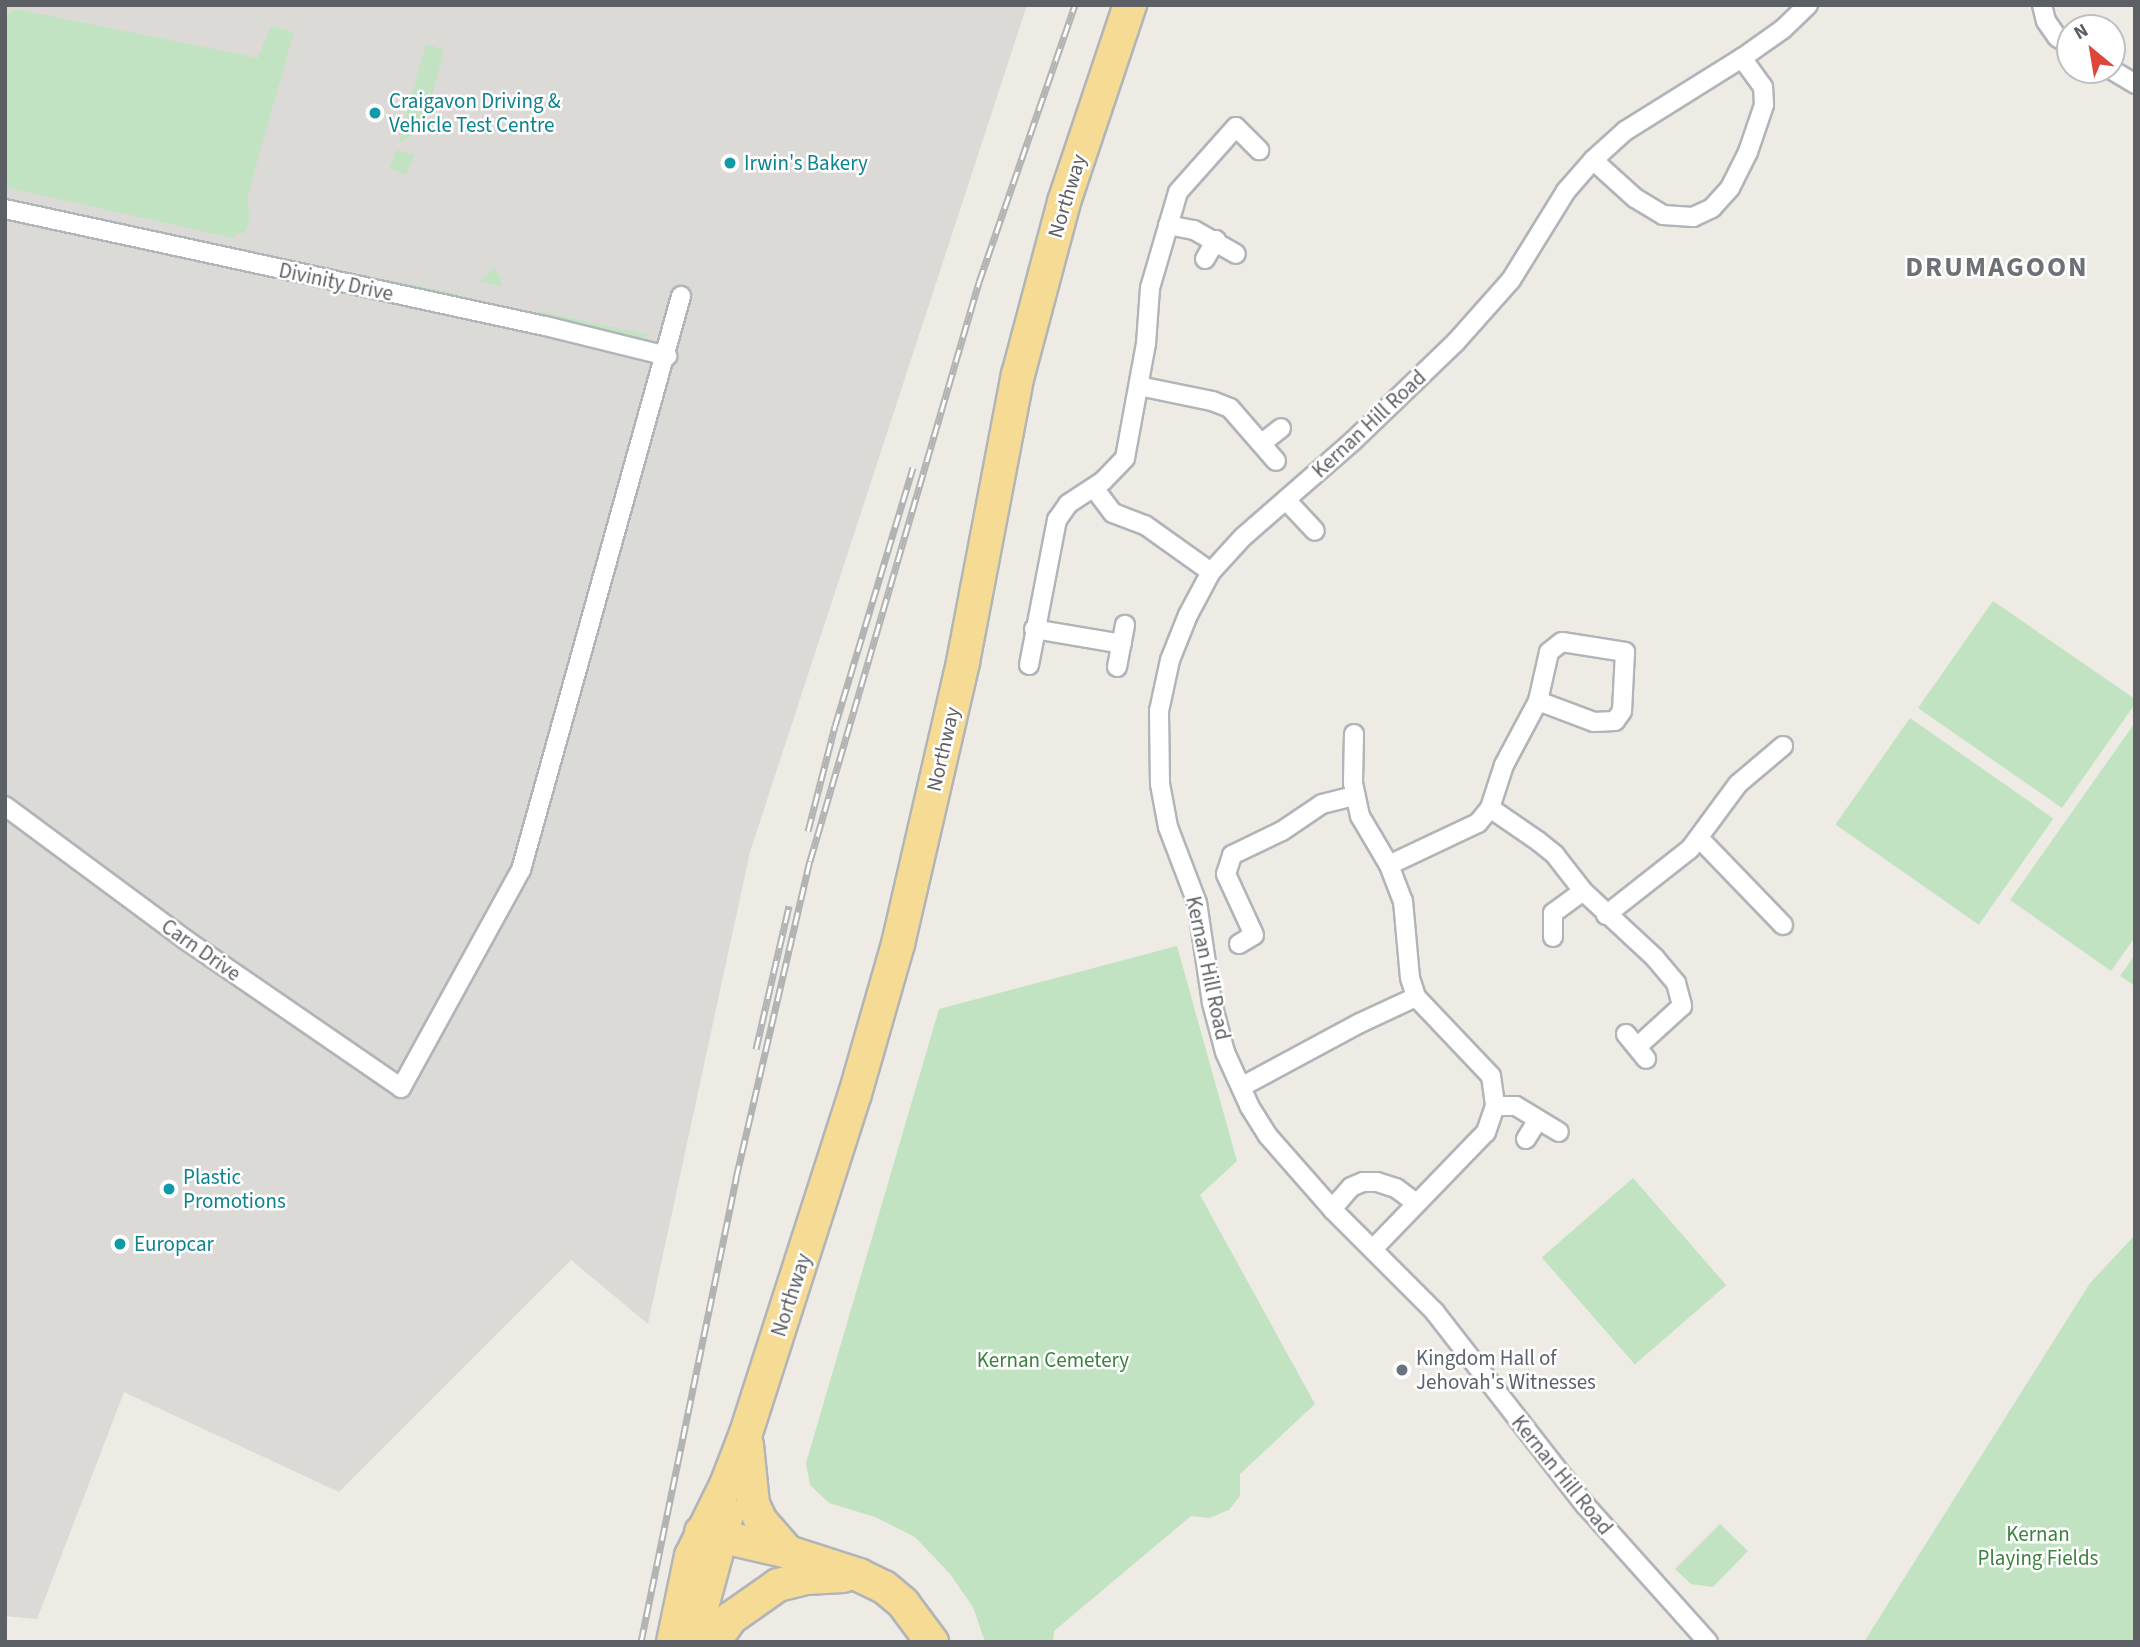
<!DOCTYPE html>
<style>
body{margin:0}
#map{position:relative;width:2140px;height:1647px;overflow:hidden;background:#edebe4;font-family:"Source Sans 3",sans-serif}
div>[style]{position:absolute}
.industrial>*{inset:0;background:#dcdad6}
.green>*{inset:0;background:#c2e3c2;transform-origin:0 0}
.roads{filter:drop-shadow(2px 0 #b1b4b8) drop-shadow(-2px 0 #b1b4b8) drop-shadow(0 2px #b1b4b8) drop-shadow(0 -2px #b1b4b8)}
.street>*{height:18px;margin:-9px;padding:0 9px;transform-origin:9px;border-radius:9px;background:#fff}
.highway>*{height:32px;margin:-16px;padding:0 16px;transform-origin:16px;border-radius:16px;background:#f5db93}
.rail>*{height:7px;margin-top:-3.5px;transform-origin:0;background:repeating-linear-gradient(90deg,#fff 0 13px,#b2b3b3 0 26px);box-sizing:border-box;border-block:2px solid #b2b3b3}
.dots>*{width:19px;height:19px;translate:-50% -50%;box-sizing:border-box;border:4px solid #fff;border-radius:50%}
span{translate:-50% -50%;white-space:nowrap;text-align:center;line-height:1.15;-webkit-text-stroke:5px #fff;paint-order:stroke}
.culture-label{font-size:21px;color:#0d838f}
.left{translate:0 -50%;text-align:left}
.street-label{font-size:21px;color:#5c5f63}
.worship-label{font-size:21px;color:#5b616d}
.park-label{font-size:21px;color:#3b823e}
.district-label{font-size:28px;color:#6d7175;font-weight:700;letter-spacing:2px}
.frame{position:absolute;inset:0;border:7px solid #5c5f63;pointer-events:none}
.north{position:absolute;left:2056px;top:14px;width:70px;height:70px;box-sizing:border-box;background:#fff;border:2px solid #bebfc1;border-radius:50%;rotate:330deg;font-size:19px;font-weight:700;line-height:28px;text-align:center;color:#5c5f63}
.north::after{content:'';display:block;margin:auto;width:24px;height:32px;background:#dc463b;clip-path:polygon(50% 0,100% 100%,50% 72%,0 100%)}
</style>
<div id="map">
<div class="industrial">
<div style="clip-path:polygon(5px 5px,1027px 5px,750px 852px,648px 1324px,571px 1260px,339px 1492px,124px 1392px,37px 1619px,5px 1616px)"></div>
</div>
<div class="green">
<div style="clip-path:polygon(15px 9px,258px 58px,271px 26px,294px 32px,248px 194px,249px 221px,245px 233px,237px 233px,233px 238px,5px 187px,5px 16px)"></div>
<div style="clip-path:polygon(426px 44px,444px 50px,427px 115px,420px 116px,415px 134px,399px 142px)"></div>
<div style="clip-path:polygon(396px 150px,414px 155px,406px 175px,390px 168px)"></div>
<div style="clip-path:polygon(5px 198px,247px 251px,242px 252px)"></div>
<div style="clip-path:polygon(495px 267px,502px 286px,479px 282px)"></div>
<div style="clip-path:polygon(361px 275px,459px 294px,456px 298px,367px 280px)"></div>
<div style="clip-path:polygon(538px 311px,650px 335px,634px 340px,532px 314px)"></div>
<div style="clip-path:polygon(1993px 601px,2135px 699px,2135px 704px,2062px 808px,1918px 708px)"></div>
<div style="left:1910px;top:718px;width:175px;height:130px;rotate:35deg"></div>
<div style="clip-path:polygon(2134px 724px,2135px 937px,2111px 971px,2010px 900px)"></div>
<div style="clip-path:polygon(1177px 946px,1237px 1161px,1200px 1195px,1315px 1404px,1240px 1474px,1240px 1496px,1229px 1510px,1209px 1518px,1191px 1516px,1054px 1631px,1053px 1642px,985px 1642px,973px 1607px,950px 1574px,915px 1537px,875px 1517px,829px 1503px,810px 1485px,806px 1463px,939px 1009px)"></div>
<div style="clip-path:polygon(2135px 955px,2135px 986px,2120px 976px)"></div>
<div style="left:1633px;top:1178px;width:142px;height:121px;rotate:49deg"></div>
<div style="clip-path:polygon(2135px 1235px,2135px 1642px,1864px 1642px,2090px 1283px)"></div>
<div style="clip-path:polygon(1720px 1524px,1748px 1551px,1713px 1587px,1691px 1584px,1675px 1569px)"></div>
</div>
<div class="roads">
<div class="street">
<div style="left:2042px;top:5px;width:16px;rotate:76deg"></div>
<div style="left:2046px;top:21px;width:19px;rotate:55deg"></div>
<div style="left:2057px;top:37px;width:15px;rotate:32deg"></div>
<div style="left:2112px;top:70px;width:27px;rotate:31deg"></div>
<div style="left:1593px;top:160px;width:57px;rotate:42.1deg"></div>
<div style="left:1635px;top:198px;width:33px;rotate:31deg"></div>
<div style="left:1663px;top:215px;width:30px;rotate:4deg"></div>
<div style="left:1693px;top:217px;width:21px;rotate:-25deg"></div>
<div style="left:1712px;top:208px;width:27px;rotate:-48deg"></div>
<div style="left:1730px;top:188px;width:40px;rotate:-63.4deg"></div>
<div style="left:1748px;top:152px;width:50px;rotate:-71.2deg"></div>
<div style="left:1764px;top:105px;width:18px;rotate:-93deg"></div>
<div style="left:1763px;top:87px;width:36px;rotate:-126deg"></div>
<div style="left:5px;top:209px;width:553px;rotate:12.23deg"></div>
<div style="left:545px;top:326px;width:126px;rotate:13.8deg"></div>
<div style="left:1168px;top:225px;width:26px;rotate:11deg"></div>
<div style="left:1194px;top:230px;width:48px;rotate:29.7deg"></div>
<div style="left:1205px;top:259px;width:22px;rotate:-60deg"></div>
<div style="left:1139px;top:386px;width:75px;rotate:11.6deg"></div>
<div style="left:1212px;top:401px;width:19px;rotate:21deg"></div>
<div style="left:1230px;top:408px;width:70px;rotate:49deg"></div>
<div style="left:1262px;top:443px;width:24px;rotate:-38deg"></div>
<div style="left:1094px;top:488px;width:31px;rotate:53deg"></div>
<div style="left:1113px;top:513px;width:34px;rotate:21deg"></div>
<div style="left:1145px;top:525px;width:81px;rotate:35.5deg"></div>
<div style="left:1286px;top:500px;width:42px;rotate:46.9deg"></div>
<div style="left:1034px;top:629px;width:89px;rotate:9.7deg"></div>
<div style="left:1029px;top:665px;width:148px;rotate:-79.1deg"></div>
<div style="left:1057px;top:520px;width:19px;rotate:-55deg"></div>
<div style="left:1068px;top:504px;width:42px;rotate:-33.3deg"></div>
<div style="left:1103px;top:481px;width:32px;rotate:-46deg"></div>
<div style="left:1125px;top:458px;width:116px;rotate:-79.6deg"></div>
<div style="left:1146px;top:344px;width:56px;rotate:-85.9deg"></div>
<div style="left:1150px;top:288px;width:100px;rotate:-73.7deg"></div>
<div style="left:1178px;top:192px;width:87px;rotate:-48.3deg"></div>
<div style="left:1236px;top:127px;width:33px;rotate:45deg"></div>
<div style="left:1117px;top:667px;width:43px;rotate:-79.2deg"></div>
<div style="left:1354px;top:734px;width:49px;rotate:91.2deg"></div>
<div style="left:1353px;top:783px;width:34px;rotate:78deg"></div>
<div style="left:1360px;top:816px;width:57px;rotate:59.4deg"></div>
<div style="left:1389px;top:865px;width:39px;rotate:69deg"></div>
<div style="left:1403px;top:901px;width:77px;rotate:84.8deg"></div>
<div style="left:1410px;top:978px;width:20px;rotate:72deg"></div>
<div style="left:1416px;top:997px;width:109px;rotate:46.5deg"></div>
<div style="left:1491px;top:1076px;width:30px;rotate:82deg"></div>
<div style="left:1495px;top:1106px;width:28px;rotate:109deg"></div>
<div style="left:1486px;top:1132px;width:161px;rotate:134deg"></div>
<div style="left:5px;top:806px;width:225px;rotate:36.5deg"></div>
<div style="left:186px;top:940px;width:261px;rotate:34.5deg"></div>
<div style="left:401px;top:1088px;width:249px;rotate:-61.2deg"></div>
<div style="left:521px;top:870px;width:596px;rotate:-74.42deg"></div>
<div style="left:1490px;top:808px;width:45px;rotate:-72deg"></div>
<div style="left:1504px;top:765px;width:72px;rotate:-62deg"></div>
<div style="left:1538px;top:701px;width:50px;rotate:-77.3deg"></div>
<div style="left:1549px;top:652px;width:16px;rotate:-38deg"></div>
<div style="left:1562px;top:642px;width:64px;rotate:9deg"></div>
<div style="left:1625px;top:652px;width:59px;rotate:92.9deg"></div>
<div style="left:1622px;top:711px;width:12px;rotate:125deg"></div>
<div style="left:1615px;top:721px;width:21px;rotate:177deg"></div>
<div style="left:1594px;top:722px;width:60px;rotate:-159.4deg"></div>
<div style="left:1699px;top:838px;width:121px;rotate:46deg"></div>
<div style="left:1389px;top:865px;width:98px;rotate:-25.3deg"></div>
<div style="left:1478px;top:823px;width:19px;rotate:-51deg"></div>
<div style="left:1490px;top:808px;width:58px;rotate:34.5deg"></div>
<div style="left:1538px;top:841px;width:22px;rotate:39deg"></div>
<div style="left:1555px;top:855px;width:46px;rotate:52.1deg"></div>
<div style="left:1583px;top:891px;width:98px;rotate:42.9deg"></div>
<div style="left:1655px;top:958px;width:33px;rotate:50deg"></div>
<div style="left:1676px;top:983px;width:24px;rotate:75deg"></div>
<div style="left:1682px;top:1006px;width:61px;rotate:137.7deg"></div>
<div style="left:1606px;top:915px;width:107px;rotate:-38.2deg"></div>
<div style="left:1690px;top:849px;width:81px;rotate:-53.6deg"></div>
<div style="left:1738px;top:784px;width:59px;rotate:-40.2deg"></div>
<div style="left:1553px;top:937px;width:24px;rotate:-90deg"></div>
<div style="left:1553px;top:913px;width:37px;rotate:-36deg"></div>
<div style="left:1239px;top:944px;width:17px;rotate:-31deg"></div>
<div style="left:1254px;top:935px;width:67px;rotate:-114.7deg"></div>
<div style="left:1226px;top:874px;width:20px;rotate:-72deg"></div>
<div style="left:1232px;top:855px;width:55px;rotate:-25.6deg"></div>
<div style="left:1282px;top:831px;width:48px;rotate:-34deg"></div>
<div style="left:1322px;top:804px;width:34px;rotate:-14deg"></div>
<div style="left:1626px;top:1034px;width:32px;rotate:51deg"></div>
<div style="left:1241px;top:1087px;width:135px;rotate:-28.3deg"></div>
<div style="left:1360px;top:1023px;width:62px;rotate:-24.9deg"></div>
<div style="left:1495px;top:1106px;width:21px"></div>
<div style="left:1516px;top:1106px;width:50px;rotate:31.2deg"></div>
<div style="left:1526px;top:1139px;width:22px;rotate:-58deg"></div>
<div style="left:1332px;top:1209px;width:29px;rotate:-49deg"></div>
<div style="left:1351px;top:1187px;width:13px;rotate:-23deg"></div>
<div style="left:1363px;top:1182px;width:14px"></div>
<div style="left:1377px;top:1182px;width:20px;rotate:18deg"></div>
<div style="left:1396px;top:1188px;width:25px;rotate:37deg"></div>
<div style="left:1708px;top:1642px;width:184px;rotate:-131.9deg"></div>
<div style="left:1585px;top:1505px;width:244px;rotate:-127.9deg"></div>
<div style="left:1435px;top:1312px;width:143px;rotate:-135deg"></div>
<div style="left:1334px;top:1211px;width:100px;rotate:-131.3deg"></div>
<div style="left:1268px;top:1136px;width:36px;rotate:-122deg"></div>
<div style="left:1249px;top:1105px;width:58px;rotate:-114.4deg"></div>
<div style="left:1225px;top:1052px;width:51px;rotate:-104.9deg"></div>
<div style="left:1212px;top:1003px;width:101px;rotate:-98.5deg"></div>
<div style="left:1197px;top:903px;width:81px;rotate:-110.9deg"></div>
<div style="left:1168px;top:827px;width:44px;rotate:-100.5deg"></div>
<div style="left:1160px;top:784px;width:73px;rotate:-90.8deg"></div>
<div style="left:1159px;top:711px;width:52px;rotate:-77.8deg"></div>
<div style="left:1170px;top:660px;width:48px;rotate:-68.2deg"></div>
<div style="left:1188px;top:615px;width:49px;rotate:-61.9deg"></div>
<div style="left:1211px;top:572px;width:47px;rotate:-47.6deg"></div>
<div style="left:1243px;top:537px;width:146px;rotate:-41.1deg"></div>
<div style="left:1353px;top:441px;width:141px;rotate:-43.9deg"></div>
<div style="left:1455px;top:343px;width:84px;rotate:-48.4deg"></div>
<div style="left:1511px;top:280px;width:105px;rotate:-58.3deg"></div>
<div style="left:1566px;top:191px;width:41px;rotate:-48.9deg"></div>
<div style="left:1593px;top:160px;width:43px;rotate:-42.2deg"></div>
<div style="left:1625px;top:131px;width:138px;rotate:-32deg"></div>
<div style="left:1742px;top:58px;width:50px;rotate:-35.3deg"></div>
<div style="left:1783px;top:29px;width:35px;rotate:-44deg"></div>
</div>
<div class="highway">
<div style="left:747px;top:1445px;width:59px;rotate:84.2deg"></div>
<div style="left:753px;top:1504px;width:19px;rotate:65deg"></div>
<div style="left:761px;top:1521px;width:41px;rotate:48.9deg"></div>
<div style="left:701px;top:1532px;width:89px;rotate:12.9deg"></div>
<div style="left:788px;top:1552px;width:75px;rotate:17.9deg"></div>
<div style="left:859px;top:1575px;width:28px;rotate:26deg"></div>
<div style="left:884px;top:1587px;width:25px;rotate:40deg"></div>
<div style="left:903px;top:1603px;width:49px;rotate:53.4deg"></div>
<div style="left:693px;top:1640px;width:130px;rotate:-74.8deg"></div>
<div style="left:673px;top:1642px;width:88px;rotate:-78.2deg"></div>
<div style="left:691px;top:1556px;width:79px;rotate:-63.8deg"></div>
<div style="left:726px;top:1485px;width:56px;rotate:-69deg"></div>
<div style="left:746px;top:1433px;width:356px;rotate:-72.2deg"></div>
<div style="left:855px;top:1094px;width:156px;rotate:-74deg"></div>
<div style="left:898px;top:944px;width:289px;rotate:-77deg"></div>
<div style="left:963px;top:662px;width:292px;rotate:-79.2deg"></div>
<div style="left:1018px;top:375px;width:179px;rotate:-75.1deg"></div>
<div style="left:1064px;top:202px;width:208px;rotate:-71.5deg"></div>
<div style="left:714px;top:1642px;width:29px;rotate:-55deg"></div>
<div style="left:731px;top:1618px;width:57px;rotate:-35.1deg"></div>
<div style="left:778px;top:1585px;width:30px;rotate:-14deg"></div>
<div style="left:807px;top:1578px;width:36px;rotate:-3deg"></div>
</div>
</div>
<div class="rail">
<div style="left:808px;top:831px;width:108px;rotate:-75.6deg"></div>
<div style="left:835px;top:726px;width:270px;rotate:-73.2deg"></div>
<div style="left:756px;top:1049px;width:147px;rotate:-77deg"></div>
<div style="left:641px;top:1642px;width:474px;rotate:-78.4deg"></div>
<div style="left:736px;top:1178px;width:326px;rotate:-76.9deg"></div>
<div style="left:810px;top:861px;width:603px;rotate:-73.73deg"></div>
<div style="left:979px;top:282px;width:293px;rotate:-70.9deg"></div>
</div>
<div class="dots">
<div style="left:375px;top:113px;background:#0f9aa8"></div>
<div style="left:730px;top:163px;background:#0f9aa8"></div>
<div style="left:169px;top:1189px;background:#0f9aa8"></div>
<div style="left:120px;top:1244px;background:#0f9aa8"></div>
<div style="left:1402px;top:1370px;background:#6b7280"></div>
</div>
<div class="culture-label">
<span class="left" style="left:389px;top:113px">Craigavon Driving &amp;<br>Vehicle Test Centre</span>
<span class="left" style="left:744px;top:163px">Irwin's Bakery</span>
<span class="left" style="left:183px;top:1189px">Plastic<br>Promotions</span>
<span class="left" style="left:134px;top:1244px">Europcar</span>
</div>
<div class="street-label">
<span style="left:1067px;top:196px;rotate:-73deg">Northway</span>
<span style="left:336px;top:282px;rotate:12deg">Divinity Drive</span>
<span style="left:1369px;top:424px;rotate:-43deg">Kernan Hill Road</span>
<span style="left:943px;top:749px;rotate:-77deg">Northway</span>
<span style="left:201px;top:950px;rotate:35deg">Carn Drive</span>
<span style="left:1208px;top:968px;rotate:78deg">Kernan Hill Road</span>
<span style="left:791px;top:1295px;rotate:-72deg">Northway</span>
<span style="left:1562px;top:1475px;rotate:51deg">Kernan Hill Road</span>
</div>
<div class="worship-label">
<span class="left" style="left:1416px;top:1370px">Kingdom Hall of<br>Jehovah's Witnesses</span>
</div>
<div class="park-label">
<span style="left:1053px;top:1360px">Kernan Cemetery</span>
<span style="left:2038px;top:1546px">Kernan<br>Playing Fields</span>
</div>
<div class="district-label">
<span style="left:1997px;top:267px">DRUMAGOON</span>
</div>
<div class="frame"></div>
<div class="north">N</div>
</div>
